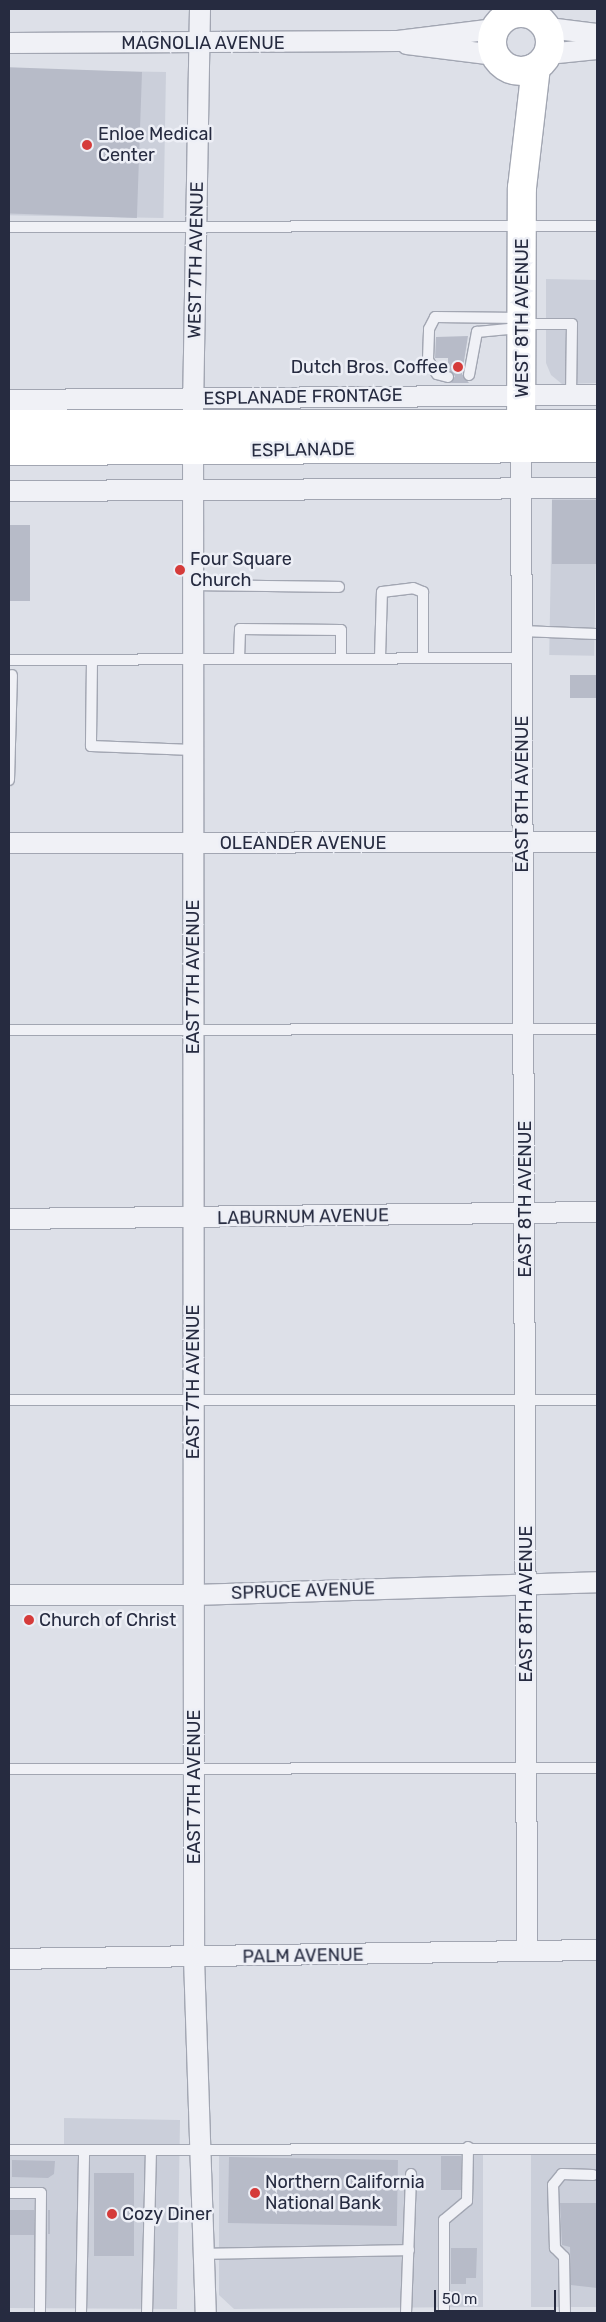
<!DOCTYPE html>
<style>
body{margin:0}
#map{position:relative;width:606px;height:2322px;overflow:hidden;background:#dde0e8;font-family:Rubik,sans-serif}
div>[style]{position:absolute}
.built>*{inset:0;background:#cbcfda;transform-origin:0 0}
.building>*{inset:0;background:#b7bbc8;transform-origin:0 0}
.roads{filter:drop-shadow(1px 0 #a2a6b2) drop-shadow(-1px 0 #a2a6b2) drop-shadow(0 1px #a2a6b2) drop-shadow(0 -1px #a2a6b2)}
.lane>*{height:10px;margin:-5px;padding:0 5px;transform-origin:5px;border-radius:5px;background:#f0f1f6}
.street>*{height:20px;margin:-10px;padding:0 10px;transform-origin:10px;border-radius:10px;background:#f0f1f6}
.secondary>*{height:28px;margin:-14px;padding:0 14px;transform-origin:14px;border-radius:14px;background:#fff}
.secondary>.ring{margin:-14px;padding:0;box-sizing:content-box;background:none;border:28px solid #fff;border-radius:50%}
.dots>*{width:14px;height:14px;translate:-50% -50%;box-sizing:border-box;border:2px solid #edeff6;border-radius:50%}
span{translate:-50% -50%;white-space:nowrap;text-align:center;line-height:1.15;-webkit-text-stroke:5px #edeff6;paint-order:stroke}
.street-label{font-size:18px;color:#262b40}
.poi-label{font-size:18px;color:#262b40}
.left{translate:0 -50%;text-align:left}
.right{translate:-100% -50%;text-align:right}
.frame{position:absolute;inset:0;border:10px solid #262b40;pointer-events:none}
.scale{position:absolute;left:434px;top:2290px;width:122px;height:22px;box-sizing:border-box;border:2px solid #262b40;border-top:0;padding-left:6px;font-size:15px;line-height:18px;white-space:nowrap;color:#262b40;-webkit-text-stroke:4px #edeff6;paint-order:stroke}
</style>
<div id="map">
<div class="built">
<div style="left:166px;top:72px;width:146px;height:157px;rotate:91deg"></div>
<div style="clip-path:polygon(546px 279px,597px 280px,597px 383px,562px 384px,551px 375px,546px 363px)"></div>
<div style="left:552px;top:495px;width:45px;height:160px;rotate:1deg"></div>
<div style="clip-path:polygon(64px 2118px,180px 2120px,177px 2309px,9px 2308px,9px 2154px,64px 2153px)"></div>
<div style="clip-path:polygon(483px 2152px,483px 2307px,234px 2309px,219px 2295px,219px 2155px)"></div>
<div style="left:531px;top:2153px;width:66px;height:154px"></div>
</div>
<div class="building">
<div style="left:142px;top:72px;width:146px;height:133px;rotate:92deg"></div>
<div style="clip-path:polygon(468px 336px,462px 374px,469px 383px,451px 383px,455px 376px,448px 370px,448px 358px,435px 358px,436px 337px)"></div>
<div style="left:552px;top:500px;width:45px;height:64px"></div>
<div style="left:9px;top:525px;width:21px;height:76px"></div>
<div style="left:570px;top:675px;width:27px;height:23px"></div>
<div style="left:441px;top:2156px;width:20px;height:34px"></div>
<div style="left:229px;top:2157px;width:169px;height:66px;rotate:1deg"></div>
<div style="clip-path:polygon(12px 2160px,55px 2161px,54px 2174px,48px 2178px,12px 2177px)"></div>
<div style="left:94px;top:2173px;width:40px;height:83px"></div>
<div style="clip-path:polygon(560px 2203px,597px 2203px,597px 2288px,571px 2285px,570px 2247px,562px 2245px)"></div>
<div style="left:9px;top:2210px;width:25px;height:25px"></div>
<div style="left:48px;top:2210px;width:2px;height:24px"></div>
<div style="clip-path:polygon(451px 2248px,477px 2248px,476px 2278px,466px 2278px,466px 2284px,451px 2284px)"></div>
</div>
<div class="roads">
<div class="lane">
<div style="left:9px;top:227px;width:588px;rotate:-0.1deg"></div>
<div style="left:523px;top:324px;width:49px"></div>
<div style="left:572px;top:324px;width:71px;rotate:90.8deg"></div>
<div style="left:469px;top:375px;width:44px;rotate:-79.5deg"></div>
<div style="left:477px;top:332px;width:42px;rotate:-5.4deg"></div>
<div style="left:448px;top:377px;width:11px;rotate:-165deg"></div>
<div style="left:437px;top:374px;width:17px;rotate:-123deg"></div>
<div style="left:428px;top:360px;width:31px;rotate:-88deg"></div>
<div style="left:429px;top:329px;width:13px;rotate:-63deg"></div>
<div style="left:435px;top:317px;width:86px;rotate:0.7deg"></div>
<div style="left:194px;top:585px;width:145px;rotate:0.8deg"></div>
<div style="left:521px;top:631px;width:76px;rotate:2.3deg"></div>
<div style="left:380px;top:658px;width:66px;rotate:-88.3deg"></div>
<div style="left:382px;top:592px;width:31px;rotate:-7deg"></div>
<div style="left:413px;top:588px;width:11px;rotate:22deg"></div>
<div style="left:423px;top:592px;width:66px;rotate:90deg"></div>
<div style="left:239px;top:659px;width:30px;rotate:-88deg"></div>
<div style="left:240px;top:629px;width:101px;rotate:0.6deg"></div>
<div style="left:341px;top:630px;width:28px;rotate:90deg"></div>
<div style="left:9px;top:660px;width:512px;rotate:-0.22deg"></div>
<div style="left:92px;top:660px;width:86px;rotate:90.7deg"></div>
<div style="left:91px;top:746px;width:102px;rotate:2.2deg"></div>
<div style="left:9px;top:780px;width:105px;rotate:-88.4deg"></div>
<div style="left:9px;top:1030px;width:588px;rotate:-0.1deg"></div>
<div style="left:9px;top:1400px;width:588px"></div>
<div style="left:9px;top:1769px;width:588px;rotate:-0.1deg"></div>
<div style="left:9px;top:2150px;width:588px;rotate:-0.1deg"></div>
<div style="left:9px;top:2193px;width:32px"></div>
<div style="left:41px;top:2193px;width:120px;rotate:90.5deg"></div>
<div style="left:202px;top:2254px;width:207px;rotate:-1.1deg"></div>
<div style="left:81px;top:2313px;width:163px;rotate:-88.9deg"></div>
<div style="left:147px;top:2313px;width:163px;rotate:-88.6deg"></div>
<div style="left:406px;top:2313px;width:139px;rotate:-87.9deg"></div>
<div style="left:444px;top:2313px;width:93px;rotate:-90deg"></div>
<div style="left:444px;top:2220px;width:30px;rotate:-40deg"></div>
<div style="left:467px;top:2201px;width:54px;rotate:-88.9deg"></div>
<div style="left:565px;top:2313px;width:56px;rotate:-91deg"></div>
<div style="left:564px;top:2257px;width:13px;rotate:-135deg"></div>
<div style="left:555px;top:2248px;width:63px;rotate:-91.8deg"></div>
<div style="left:553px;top:2185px;width:14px;rotate:-51deg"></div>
<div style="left:562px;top:2174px;width:31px;rotate:2deg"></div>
</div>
<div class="street">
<div style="left:200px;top:9px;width:390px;rotate:91deg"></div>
<div style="left:193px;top:399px;width:1559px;rotate:89.96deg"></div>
<div style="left:194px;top:1958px;width:355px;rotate:88.1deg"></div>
<div style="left:548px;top:28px;width:49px;rotate:7deg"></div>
<div style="left:9px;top:43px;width:389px;rotate:-0.3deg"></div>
<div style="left:398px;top:41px;width:98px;rotate:-7.1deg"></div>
<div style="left:407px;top:44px;width:89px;rotate:7.1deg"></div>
<div style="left:548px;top:54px;width:49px;rotate:-5.8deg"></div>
<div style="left:9px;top:400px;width:588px;rotate:-0.49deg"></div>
<div style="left:521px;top:448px;width:1503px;rotate:89.77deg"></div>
<div style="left:9px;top:491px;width:588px;rotate:-0.29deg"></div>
<div style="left:9px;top:843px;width:588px;rotate:-0.1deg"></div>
<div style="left:9px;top:1219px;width:588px;rotate:-0.68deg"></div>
<div style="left:9px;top:1595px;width:185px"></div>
<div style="left:194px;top:1595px;width:403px;rotate:-1.8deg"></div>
<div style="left:9px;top:1959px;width:588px;rotate:-0.88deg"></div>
</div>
<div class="secondary">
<div class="ring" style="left:492px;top:13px;width:30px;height:30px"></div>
<div style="left:9px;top:424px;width:588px"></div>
<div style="left:521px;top:442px;width:254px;rotate:-89.8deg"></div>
<div style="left:522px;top:188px;width:122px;rotate:-83.4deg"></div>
<div style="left:9px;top:451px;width:588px;rotate:-0.29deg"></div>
</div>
</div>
<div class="dots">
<div style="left:87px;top:145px;background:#d53b3a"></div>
<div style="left:458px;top:367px;background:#d53b3a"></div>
<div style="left:180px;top:570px;background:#d53b3a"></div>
<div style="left:29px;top:1620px;background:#d53b3a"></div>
<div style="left:255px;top:2193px;background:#d53b3a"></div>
<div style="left:112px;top:2214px;background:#d53b3a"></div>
</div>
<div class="street-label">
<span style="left:203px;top:43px">MAGNOLIA AVENUE</span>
<span style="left:196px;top:260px;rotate:-89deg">WEST 7TH AVENUE</span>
<span style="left:522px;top:318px;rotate:-90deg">WEST 8TH AVENUE</span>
<span style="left:303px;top:397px;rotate:-1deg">ESPLANADE FRONTAGE</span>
<span style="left:303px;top:450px;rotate:-1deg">ESPLANADE</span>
<span style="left:522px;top:794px;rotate:-90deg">EAST 8TH AVENUE</span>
<span style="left:303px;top:843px">OLEANDER AVENUE</span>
<span style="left:193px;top:977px;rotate:-90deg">EAST 7TH AVENUE</span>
<span style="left:525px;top:1199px;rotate:-90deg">EAST 8TH AVENUE</span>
<span style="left:303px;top:1217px;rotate:-1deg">LABURNUM AVENUE</span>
<span style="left:193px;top:1382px;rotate:-90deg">EAST 7TH AVENUE</span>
<span style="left:303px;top:1591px;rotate:-2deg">SPRUCE AVENUE</span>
<span style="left:526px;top:1604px;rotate:-90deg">EAST 8TH AVENUE</span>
<span style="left:194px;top:1787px;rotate:-90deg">EAST 7TH AVENUE</span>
<span style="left:303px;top:1956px;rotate:-1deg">PALM AVENUE</span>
</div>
<div class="poi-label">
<span class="left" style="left:98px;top:145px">Enloe Medical<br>Center</span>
<span class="right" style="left:448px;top:367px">Dutch Bros. Coffee</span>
<span class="left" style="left:190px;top:570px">Four Square<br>Church</span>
<span class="left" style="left:39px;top:1620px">Church of Christ</span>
<span class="left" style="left:265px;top:2193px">Northern California<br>National Bank</span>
<span class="left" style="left:122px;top:2214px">Cozy Diner</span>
</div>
<div class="frame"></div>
<div class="scale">50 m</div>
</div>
